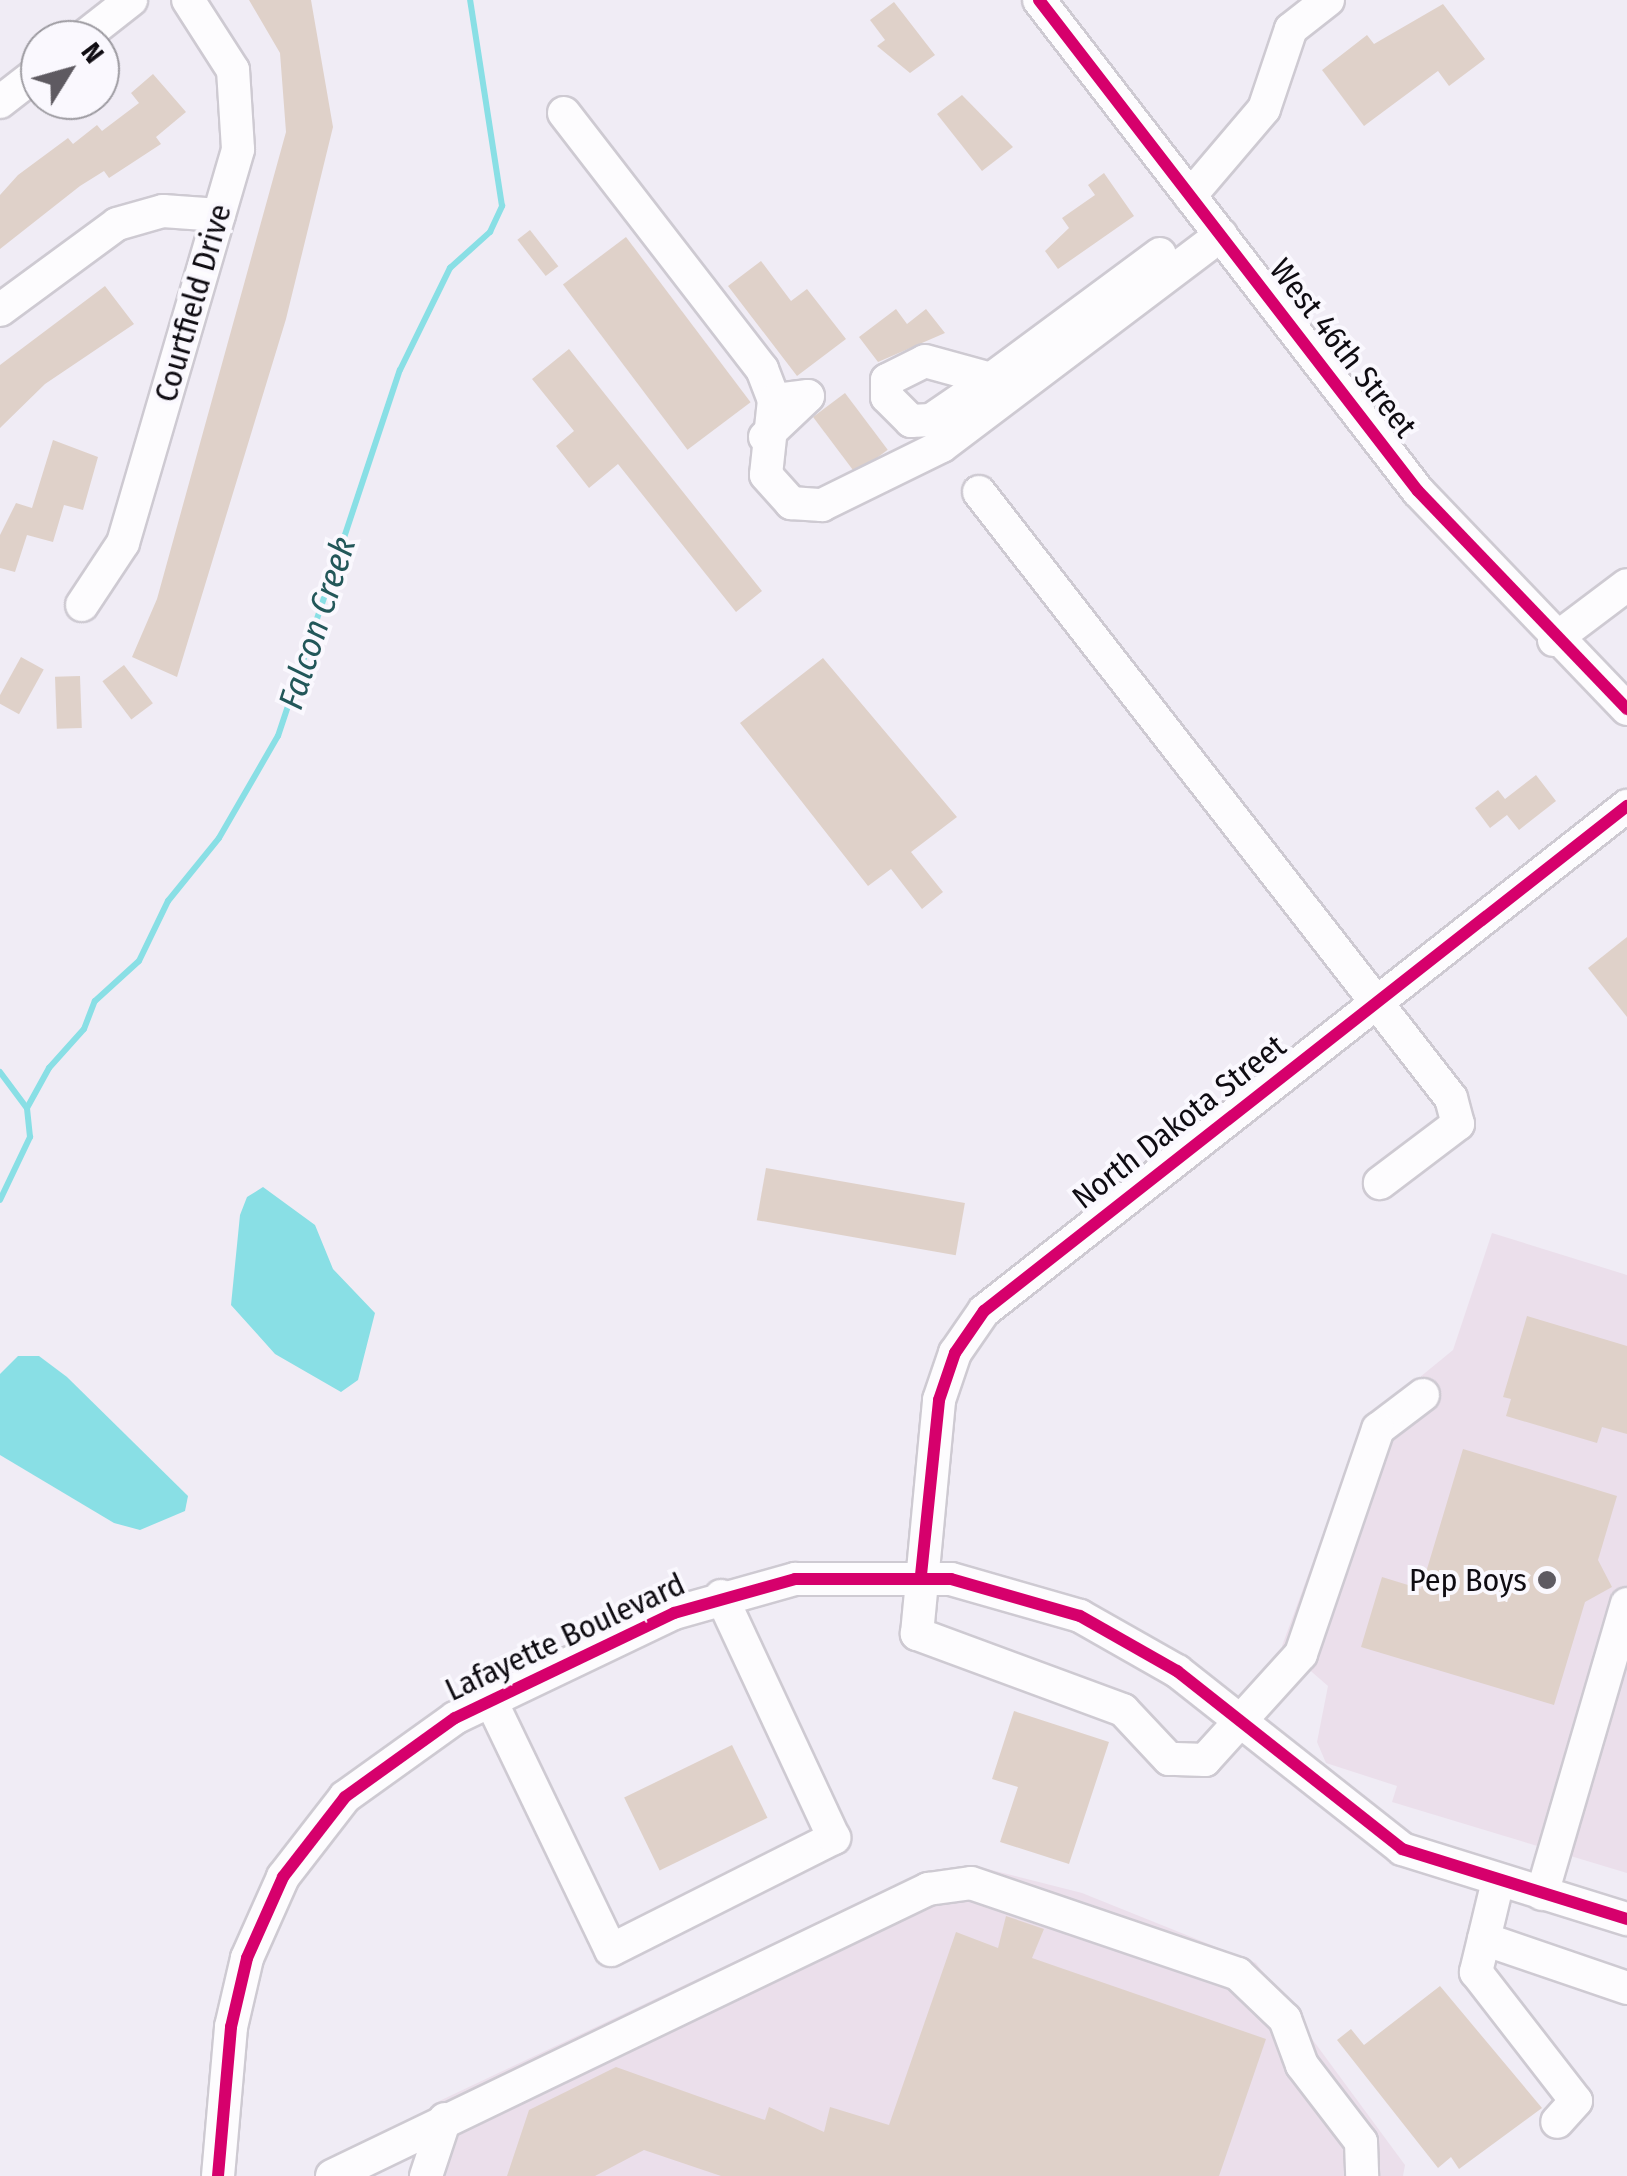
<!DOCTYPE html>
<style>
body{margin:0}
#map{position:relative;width:1627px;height:2176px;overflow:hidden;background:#f0ecf5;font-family:"Fira Sans Condensed",sans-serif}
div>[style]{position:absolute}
.commercial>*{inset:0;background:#ebdfeb}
.water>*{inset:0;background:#89dfe5}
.stream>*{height:6px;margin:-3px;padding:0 3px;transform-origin:3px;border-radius:3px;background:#89dfe5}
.building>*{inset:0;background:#dfd1c9;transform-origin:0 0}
.roads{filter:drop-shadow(2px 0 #cecad2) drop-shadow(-2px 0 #cecad2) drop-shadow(0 2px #cecad2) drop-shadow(0 -2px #cecad2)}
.minor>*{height:32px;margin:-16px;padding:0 16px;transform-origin:16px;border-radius:16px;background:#fdfcfe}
.cycleway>*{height:12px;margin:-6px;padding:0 6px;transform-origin:6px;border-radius:6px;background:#d6006c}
.dots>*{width:28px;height:28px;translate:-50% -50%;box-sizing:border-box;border:5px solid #faf8fe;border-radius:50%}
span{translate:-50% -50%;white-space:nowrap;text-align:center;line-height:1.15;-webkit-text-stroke:8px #faf8fe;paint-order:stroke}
.street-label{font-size:32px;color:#0f0c12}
.poi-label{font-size:32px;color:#0f0c12}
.right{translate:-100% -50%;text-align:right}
.water-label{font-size:35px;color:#225759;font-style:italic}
.north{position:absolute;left:20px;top:20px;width:100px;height:100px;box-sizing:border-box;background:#faf8fe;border:2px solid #9c9aa0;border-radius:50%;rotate:53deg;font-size:28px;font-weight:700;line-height:40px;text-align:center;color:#0f0c12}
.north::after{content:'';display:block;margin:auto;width:35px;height:45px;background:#5e5a61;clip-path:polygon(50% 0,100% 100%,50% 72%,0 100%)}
</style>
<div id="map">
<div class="commercial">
<div style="clip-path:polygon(1492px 1233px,1627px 1275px,1627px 1873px,1392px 1802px,1397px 1786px,1326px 1763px,1317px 1742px,1328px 1686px,1282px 1646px,1364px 1423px,1453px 1350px)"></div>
<div style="clip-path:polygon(972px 1865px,1082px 1893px,1256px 1963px,1405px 2165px,1403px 2176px,408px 2176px,433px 2104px,915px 1876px)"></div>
</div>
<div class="water">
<div style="clip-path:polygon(263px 1187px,315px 1225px,333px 1269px,375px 1313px,358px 1380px,341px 1392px,275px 1354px,231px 1305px,240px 1215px,247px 1197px)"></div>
<div style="clip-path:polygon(18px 1356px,39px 1356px,67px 1377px,188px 1496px,185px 1511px,140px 1530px,114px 1523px,0 1455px,0 1374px)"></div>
</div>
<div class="stream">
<div style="left:0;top:1072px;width:44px;rotate:53.4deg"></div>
<div style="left:0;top:1200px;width:70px;rotate:-64.5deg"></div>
<div style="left:30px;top:1137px;width:29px;rotate:-96deg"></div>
<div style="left:27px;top:1108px;width:46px;rotate:-61.2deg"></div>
<div style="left:49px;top:1068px;width:52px;rotate:-48.1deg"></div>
<div style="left:84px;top:1029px;width:30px;rotate:-69deg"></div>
<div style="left:95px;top:1001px;width:59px;rotate:-42.3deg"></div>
<div style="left:139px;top:961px;width:67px;rotate:-64.2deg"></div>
<div style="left:168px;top:901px;width:81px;rotate:-51deg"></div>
<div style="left:219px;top:838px;width:118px;rotate:-60deg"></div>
<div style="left:278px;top:736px;width:386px;rotate:-71.6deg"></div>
<div style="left:400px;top:370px;width:114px;rotate:-63.9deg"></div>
<div style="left:450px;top:268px;width:54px;rotate:-42deg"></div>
<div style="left:490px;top:232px;width:29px;rotate:-65deg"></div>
<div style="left:502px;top:206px;width:208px;rotate:-98.8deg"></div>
</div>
<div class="building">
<div style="clip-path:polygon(249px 0,311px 0,333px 127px,286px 319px,177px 677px,132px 657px,157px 599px,286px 132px,280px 53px)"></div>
<div style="clip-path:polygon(894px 2px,935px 55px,910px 73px,877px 46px,885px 40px,870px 20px)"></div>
<div style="clip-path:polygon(1443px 4px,1485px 59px,1449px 86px,1438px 71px,1364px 126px,1322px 70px,1367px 35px,1374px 44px)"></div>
<div style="clip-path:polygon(153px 74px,186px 112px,156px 137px,161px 144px,109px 178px,104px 171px,80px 186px,0 249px,0 195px,18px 175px,68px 138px,73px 144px,97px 125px,102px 131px,139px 103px,131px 93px)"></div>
<div style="clip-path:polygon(962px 95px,1013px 147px,982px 171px,937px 114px)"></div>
<div style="clip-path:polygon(1104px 173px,1134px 216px,1058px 269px,1045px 251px,1069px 228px,1062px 218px,1095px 195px,1088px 185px)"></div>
<div style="left:530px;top:230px;width:46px;height:16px;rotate:52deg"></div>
<div style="left:626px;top:237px;width:207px;height:79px;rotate:53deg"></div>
<div style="clip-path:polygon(761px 261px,791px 301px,807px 289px,846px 339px,797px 376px,728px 286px)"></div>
<div style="clip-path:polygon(105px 286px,134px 324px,45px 384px,0 428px,0 365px)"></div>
<div style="clip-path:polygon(896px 309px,907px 324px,926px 309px,945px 333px,878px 362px,859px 337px)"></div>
<div style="clip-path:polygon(569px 349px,762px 591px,736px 612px,618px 464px,589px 488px,556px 446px,574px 431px,532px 379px)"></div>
<div style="left:845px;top:393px;width:71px;height:40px;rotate:53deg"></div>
<div style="clip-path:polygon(53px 440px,98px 457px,83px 510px,64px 505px,53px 542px,27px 535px,15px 572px,0 568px,0 535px,16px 503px,32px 508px)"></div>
<div style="left:21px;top:657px;width:26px;height:51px;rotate:29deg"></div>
<div style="clip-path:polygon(823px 658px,957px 817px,911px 852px,943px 892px,922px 909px,891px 869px,868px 886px,740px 723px)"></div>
<div style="left:124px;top:665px;width:48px;height:27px;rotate:53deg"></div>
<div style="left:80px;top:676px;width:52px;height:25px;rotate:88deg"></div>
<div style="clip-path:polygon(1536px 775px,1556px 801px,1519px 830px,1507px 815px,1490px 828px,1475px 808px,1498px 790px,1505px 799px)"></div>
<div style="clip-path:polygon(1627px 937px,1627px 1017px,1588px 968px)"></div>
<div style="left:766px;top:1168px;width:202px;height:53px;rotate:10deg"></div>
<div style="clip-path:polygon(1527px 1316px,1627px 1346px,1627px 1434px,1602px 1427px,1597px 1443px,1506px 1416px,1511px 1399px,1503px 1397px)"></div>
<div style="clip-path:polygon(1463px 1449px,1617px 1496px,1598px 1560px,1612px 1587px,1585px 1602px,1554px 1705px,1361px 1647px,1382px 1577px,1421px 1589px)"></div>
<div style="clip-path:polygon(1014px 1711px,1109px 1742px,1069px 1864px,1000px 1842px,1018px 1787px,992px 1779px)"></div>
<div style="left:732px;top:1745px;width:81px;height:120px;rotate:64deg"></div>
<div style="clip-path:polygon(1006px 1916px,1044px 1929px,1032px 1958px,1266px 2039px,1219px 2176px,721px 2176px,644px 2150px,595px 2176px,507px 2176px,529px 2110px,616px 2067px,765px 2120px,769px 2107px,824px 2132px,830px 2107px,889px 2125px,956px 1932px,998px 1948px)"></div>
<div style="clip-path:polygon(1440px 1986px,1542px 2108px,1459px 2169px,1451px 2157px,1438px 2168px,1337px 2040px,1351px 2029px,1364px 2045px)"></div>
</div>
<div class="roads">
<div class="minor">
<div style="left:1039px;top:0;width:620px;rotate:52.34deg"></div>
<div style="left:1418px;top:491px;width:302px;rotate:46.2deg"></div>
<div style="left:80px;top:40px;width:65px;rotate:-38.1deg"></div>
<div style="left:0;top:102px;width:51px;rotate:-37.8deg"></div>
<div style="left:564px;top:113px;width:324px;rotate:52.3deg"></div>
<div style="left:762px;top:369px;width:33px;rotate:69deg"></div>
<div style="left:774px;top:400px;width:75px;rotate:96.1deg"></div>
<div style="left:766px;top:475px;width:38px;rotate:48deg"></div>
<div style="left:791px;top:503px;width:31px;rotate:4deg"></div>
<div style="left:822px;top:505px;width:134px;rotate:-26.2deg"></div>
<div style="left:942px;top:446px;width:350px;rotate:-37.1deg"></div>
<div style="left:1190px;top:196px;width:114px;rotate:-49.6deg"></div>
<div style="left:1264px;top:109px;width:84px;rotate:-71.4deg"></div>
<div style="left:1291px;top:29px;width:47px;rotate:-38.1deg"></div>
<div style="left:0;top:310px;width:145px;rotate:-36.3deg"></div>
<div style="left:117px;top:224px;width:48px;rotate:-15.8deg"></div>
<div style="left:163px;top:211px;width:56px;rotate:4.1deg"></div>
<div style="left:991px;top:379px;width:73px;rotate:145.7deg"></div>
<div style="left:931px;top:420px;width:20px;rotate:177deg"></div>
<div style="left:911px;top:421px;width:34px;rotate:-135deg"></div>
<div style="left:887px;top:397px;width:17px;rotate:-90deg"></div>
<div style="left:887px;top:380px;width:42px;rotate:-26.6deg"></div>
<div style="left:925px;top:361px;width:68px;rotate:15.3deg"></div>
<div style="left:991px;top:379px;width:210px;rotate:-36.5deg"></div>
<div style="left:765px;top:437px;width:59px;rotate:-43.6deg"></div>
<div style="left:808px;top:396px;width:34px;rotate:173deg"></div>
<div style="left:979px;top:492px;width:768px;rotate:52.09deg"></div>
<div style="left:1451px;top:1098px;width:27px;rotate:75deg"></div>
<div style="left:1458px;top:1124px;width:98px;rotate:142.9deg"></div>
<div style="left:82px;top:605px;width:74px;rotate:-56.5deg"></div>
<div style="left:123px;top:543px;width:410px;rotate:-73.7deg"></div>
<div style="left:238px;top:149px;width:79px;rotate:-93.6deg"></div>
<div style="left:233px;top:70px;width:83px;rotate:-122.7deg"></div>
<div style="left:1554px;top:640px;width:91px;rotate:-37deg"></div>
<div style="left:1423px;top:1395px;width:56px;rotate:142.9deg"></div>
<div style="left:1378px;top:1429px;width:238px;rotate:108.9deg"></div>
<div style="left:1301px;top:1654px;width:143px;rotate:132.2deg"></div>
<div style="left:1205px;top:1760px;width:36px;rotate:-178deg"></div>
<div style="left:1169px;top:1759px;width:67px;rotate:-133.2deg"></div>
<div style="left:1123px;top:1710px;width:220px;rotate:-159.7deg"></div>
<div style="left:917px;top:1634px;width:235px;rotate:-84.6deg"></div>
<div style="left:939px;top:1400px;width:50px;rotate:-71.2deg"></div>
<div style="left:955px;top:1353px;width:51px;rotate:-55.4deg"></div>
<div style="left:984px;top:1311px;width:818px;rotate:-38.15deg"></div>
<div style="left:491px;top:1701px;width:276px;rotate:64.3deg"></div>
<div style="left:611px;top:1950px;width:250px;rotate:-26.7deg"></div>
<div style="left:834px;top:1838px;width:267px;rotate:-115deg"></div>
<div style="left:1498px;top:1881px;width:94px;rotate:103.6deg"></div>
<div style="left:1476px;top:1972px;width:163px;rotate:52.2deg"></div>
<div style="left:1576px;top:2101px;width:28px;rotate:132deg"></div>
<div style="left:1542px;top:1894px;width:302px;rotate:-73.7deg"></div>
<div style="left:1484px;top:1939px;width:151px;rotate:18.9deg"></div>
<div style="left:218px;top:2176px;width:150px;rotate:-85deg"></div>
<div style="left:231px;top:2027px;width:71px;rotate:-76.9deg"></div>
<div style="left:247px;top:1958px;width:89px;rotate:-66deg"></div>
<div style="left:283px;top:1877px;width:101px;rotate:-52.2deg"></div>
<div style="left:345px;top:1797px;width:135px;rotate:-35.7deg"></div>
<div style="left:455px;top:1718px;width:243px;rotate:-25.6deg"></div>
<div style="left:674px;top:1613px;width:126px;rotate:-15.7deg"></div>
<div style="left:795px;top:1579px;width:156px"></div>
<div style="left:951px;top:1579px;width:134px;rotate:16deg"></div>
<div style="left:1080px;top:1616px;width:112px;rotate:29.6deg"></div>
<div style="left:1177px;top:1671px;width:287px;rotate:38.3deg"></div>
<div style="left:1402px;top:1849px;width:236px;rotate:17.3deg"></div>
<div style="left:332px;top:2176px;width:662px;rotate:-25.71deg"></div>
<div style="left:928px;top:1889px;width:43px;rotate:-7.9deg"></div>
<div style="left:971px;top:1883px;width:282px;rotate:18.8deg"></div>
<div style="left:1238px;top:1974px;width:65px;rotate:43.8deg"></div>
<div style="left:1285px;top:2019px;width:49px;rotate:69.7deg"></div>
<div style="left:1302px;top:2065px;width:97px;rotate:52.5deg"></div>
<div style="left:1361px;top:2142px;width:34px;rotate:88deg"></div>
<div style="left:426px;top:2176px;width:60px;rotate:-71.6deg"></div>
</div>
</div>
<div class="cycleway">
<div style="left:1039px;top:0;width:620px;rotate:52.34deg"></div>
<div style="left:1418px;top:491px;width:302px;rotate:46.2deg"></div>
<div style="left:921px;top:1575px;width:176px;rotate:-84.1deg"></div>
<div style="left:939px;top:1400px;width:50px;rotate:-71.2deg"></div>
<div style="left:955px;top:1353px;width:51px;rotate:-55.4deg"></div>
<div style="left:984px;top:1311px;width:818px;rotate:-38.15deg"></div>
<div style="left:218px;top:2176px;width:150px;rotate:-85deg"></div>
<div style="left:231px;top:2027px;width:71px;rotate:-76.9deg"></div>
<div style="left:247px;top:1958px;width:89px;rotate:-66deg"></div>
<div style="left:283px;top:1877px;width:101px;rotate:-52.2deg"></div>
<div style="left:345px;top:1797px;width:135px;rotate:-35.7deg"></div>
<div style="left:455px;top:1718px;width:243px;rotate:-25.6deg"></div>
<div style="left:674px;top:1613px;width:126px;rotate:-15.7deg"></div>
<div style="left:795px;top:1579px;width:156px"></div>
<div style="left:951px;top:1579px;width:134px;rotate:16deg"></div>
<div style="left:1080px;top:1616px;width:112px;rotate:29.6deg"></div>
<div style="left:1177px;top:1671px;width:287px;rotate:38.3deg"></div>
<div style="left:1402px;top:1849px;width:236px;rotate:17.3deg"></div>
</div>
<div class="dots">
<div style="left:1547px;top:1580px;background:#5e5a61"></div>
</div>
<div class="street-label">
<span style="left:193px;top:303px;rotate:-74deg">Courtfield Drive</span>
<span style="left:1343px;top:348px;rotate:52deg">West 46th Street</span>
<span style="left:1179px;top:1122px;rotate:-38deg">North Dakota Street</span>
<span style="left:565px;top:1637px;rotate:-25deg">Lafayette Boulevard</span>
</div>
<div class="poi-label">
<span class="right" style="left:1527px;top:1580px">Pep Boys</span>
</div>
<div class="water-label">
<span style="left:317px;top:623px;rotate:-72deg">Falcon Creek</span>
</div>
<div class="north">N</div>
</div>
